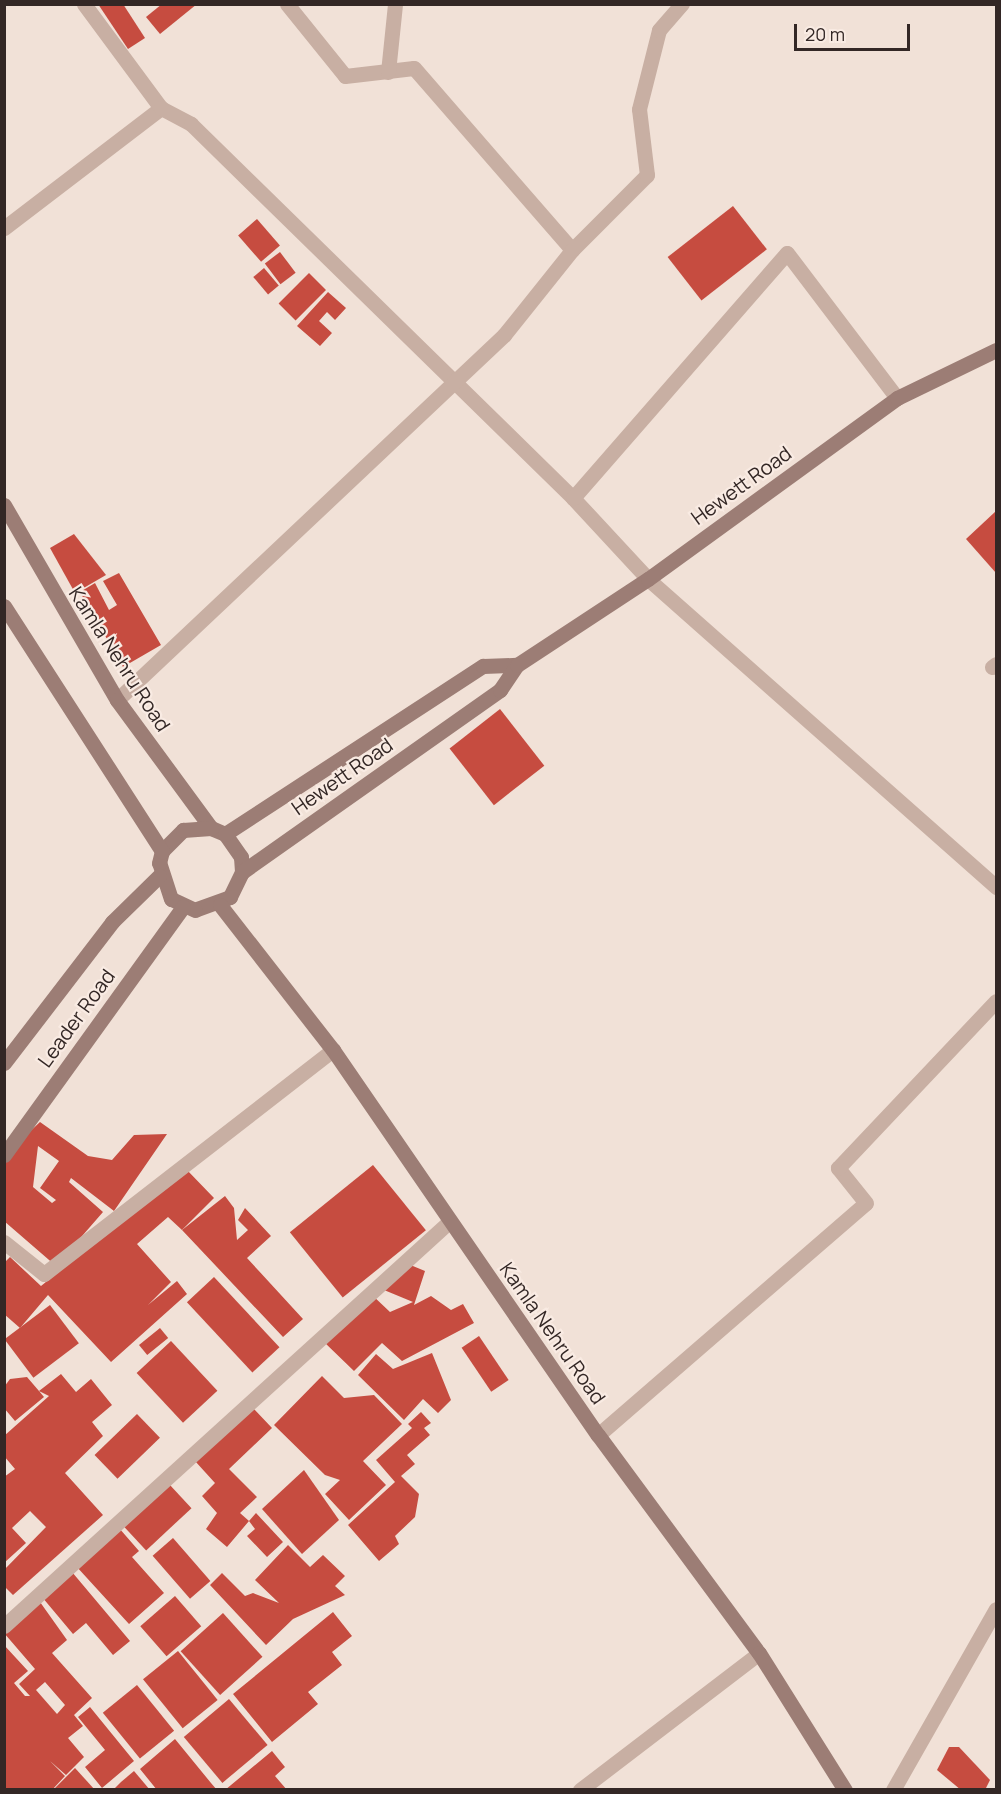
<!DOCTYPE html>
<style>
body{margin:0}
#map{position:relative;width:1001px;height:1794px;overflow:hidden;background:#f1e1d7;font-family:Manrope,sans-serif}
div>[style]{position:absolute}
.building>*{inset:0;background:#c64c40;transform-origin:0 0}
.lane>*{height:15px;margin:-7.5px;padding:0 7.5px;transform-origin:7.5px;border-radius:7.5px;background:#c8afa3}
.street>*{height:15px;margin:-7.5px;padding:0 7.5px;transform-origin:7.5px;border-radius:7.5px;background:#c8afa3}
.secondary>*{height:15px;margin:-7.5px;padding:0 7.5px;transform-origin:7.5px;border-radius:7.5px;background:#9c7d75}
span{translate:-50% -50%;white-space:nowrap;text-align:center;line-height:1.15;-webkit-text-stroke:4.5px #f9ebe3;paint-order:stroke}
.street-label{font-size:20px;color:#332725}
.frame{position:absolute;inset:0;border:6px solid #332725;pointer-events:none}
.scale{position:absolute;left:794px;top:24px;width:116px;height:27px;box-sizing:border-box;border:3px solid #332725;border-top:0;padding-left:8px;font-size:18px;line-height:21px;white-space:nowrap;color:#332725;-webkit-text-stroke:4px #f9ebe3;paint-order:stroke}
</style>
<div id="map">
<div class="building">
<div style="clip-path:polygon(98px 4px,123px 4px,145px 38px,128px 49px)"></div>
<div style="clip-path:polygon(162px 4px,197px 4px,160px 34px,146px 17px)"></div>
<div style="left:733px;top:206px;width:55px;height:83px;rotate:52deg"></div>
<div style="left:257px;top:219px;width:35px;height:25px;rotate:49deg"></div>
<div style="left:280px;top:252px;width:26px;height:19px;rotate:53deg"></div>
<div style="left:264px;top:268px;width:23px;height:14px;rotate:50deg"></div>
<div style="left:309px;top:273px;width:24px;height:43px;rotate:45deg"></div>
<div style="clip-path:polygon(328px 292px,346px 308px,335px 320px,327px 312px,319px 321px,332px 333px,320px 346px,297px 326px)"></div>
<div style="clip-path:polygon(996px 511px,996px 573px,966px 539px)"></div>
<div style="clip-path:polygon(74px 534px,106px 575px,75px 593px,50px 548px)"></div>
<div style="clip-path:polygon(119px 573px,161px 645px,123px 667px,80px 592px,95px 583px,109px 610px,117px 605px,103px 581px)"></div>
<div style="left:500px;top:709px;width:72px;height:64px;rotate:52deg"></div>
<div style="clip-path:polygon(evenodd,40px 1122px,88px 1156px,112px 1160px,134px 1135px,167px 1134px,114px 1211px,71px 1178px,69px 1182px,103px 1212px,56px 1266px,4px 1221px,4px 1156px,40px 1122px,38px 1146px,59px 1161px,40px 1188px,56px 1200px,52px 1203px,33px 1187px,38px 1146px)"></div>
<div style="left:373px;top:1165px;width:84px;height:107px;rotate:51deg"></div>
<div style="clip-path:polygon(186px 1169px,214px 1198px,182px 1230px,168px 1217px,137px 1244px,171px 1282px,148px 1305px,177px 1281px,187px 1294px,111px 1362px,48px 1295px,20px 1328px,4px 1314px,4px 1263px,10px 1257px,41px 1286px)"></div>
<div style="clip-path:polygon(225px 1196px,234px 1208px,237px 1240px,248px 1230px,238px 1220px,245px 1208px,271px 1236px,247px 1258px,303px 1319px,283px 1337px,182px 1230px)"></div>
<div style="clip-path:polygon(408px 1264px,425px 1271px,414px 1305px,431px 1296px,451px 1310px,463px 1304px,474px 1323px,402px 1361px,382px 1343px,354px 1371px,324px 1342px,371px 1294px,390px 1312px,413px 1302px,384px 1290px)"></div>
<div style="left:214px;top:1277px;width:96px;height:37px;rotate:47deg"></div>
<div style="left:50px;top:1305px;width:48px;height:57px;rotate:53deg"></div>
<div style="left:160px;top:1328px;width:13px;height:27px;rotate:51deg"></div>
<div style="left:479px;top:1336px;width:53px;height:21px;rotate:56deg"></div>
<div style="left:171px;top:1341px;width:68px;height:47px;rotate:47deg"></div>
<div style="clip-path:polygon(432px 1353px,451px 1400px,438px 1413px,423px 1399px,404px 1420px,358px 1375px,376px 1354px,393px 1369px)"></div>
<div style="clip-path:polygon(61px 1374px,76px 1392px,91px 1379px,112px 1405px,92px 1422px,103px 1436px,65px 1473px,103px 1515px,13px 1595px,4px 1586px,4px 1570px,46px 1527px,30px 1511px,12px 1528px,26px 1543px,4px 1563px,4px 1477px,15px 1469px,4px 1456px,4px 1436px,49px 1396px,39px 1391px,44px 1397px,15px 1421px,4px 1408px,4px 1387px,10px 1379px,27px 1377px,39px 1391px)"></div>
<div style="clip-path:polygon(322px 1376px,344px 1398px,374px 1395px,402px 1424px,363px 1461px,386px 1485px,349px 1520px,325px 1494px,340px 1480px,325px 1475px,274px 1425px)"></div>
<div style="clip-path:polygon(252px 1407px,272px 1428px,229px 1469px,257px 1497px,240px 1513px,249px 1521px,256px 1513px,283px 1542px,267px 1557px,247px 1536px,255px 1529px,249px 1521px,227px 1547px,206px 1529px,217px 1513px,202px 1496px,215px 1483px,195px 1461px)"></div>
<div style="clip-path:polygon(421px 1412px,431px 1423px,424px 1428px,430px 1435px,407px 1455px,415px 1464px,401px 1476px,419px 1494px,415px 1517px,395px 1536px,399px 1544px,379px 1561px,348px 1525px,395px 1482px,376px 1460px,412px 1428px,408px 1424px)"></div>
<div style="left:137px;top:1414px;width:33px;height:59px;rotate:46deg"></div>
<div style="clip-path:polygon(304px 1470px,339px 1520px,302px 1554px,262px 1509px)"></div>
<div style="left:169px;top:1484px;width:33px;height:62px;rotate:47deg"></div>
<div style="clip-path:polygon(119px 1528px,139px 1551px,132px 1557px,164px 1593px,129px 1624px,76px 1566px)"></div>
<div style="left:173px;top:1538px;width:57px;height:27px;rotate:49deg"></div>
<div style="clip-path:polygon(288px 1545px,310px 1567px,323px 1555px,345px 1576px,335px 1586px,345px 1595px,293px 1619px,266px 1645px,210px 1585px,222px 1573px,245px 1596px,253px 1593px,279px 1603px,255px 1580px)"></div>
<div style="clip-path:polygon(72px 1572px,130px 1641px,113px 1655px,86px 1623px,73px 1634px,42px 1597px)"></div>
<div style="left:175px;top:1596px;width:40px;height:46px;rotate:49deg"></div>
<div style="clip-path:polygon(evenodd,40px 1602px,67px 1640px,52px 1653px,92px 1698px,74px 1715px,83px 1726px,68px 1738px,84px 1757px,66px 1775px,50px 1761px,65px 1776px,52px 1790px,4px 1790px,4px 1645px,28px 1671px,14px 1683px,25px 1696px,30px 1696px,19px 1684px,35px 1669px,4px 1633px,40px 1602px,45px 1682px,65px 1705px,57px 1714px,36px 1690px,45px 1682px)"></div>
<div style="clip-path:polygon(333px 1612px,352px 1636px,332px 1652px,342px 1665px,308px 1692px,318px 1704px,272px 1742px,233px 1694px)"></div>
<div style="left:223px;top:1613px;width:59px;height:57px;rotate:48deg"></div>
<div style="left:178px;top:1651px;width:63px;height:45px;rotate:51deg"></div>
<div style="left:137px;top:1685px;width:59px;height:44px;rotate:51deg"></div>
<div style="left:229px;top:1699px;width:60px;height:59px;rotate:50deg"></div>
<div style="clip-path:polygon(90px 1707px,134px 1761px,102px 1788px,85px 1767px,105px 1750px,78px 1717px)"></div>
<div style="clip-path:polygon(175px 1739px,211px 1783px,217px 1790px,157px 1790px,140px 1769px)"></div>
<div style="clip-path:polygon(949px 1747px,959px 1747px,990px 1780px,985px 1790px,961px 1790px,937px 1770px)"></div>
<div style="clip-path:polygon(272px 1751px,285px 1767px,275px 1776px,287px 1790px,225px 1790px)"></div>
<div style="clip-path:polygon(75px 1768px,95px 1790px,53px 1790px)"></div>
<div style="clip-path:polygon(134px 1771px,150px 1790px,113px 1790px,121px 1782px)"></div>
</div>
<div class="lane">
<div style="left:4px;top:228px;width:198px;rotate:-37.4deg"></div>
</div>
<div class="street">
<div style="left:84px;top:4px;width:129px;rotate:53.5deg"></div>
<div style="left:161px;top:108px;width:34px;rotate:28deg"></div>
<div style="left:191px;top:124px;width:535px;rotate:44.39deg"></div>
<div style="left:573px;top:498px;width:110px;rotate:47.2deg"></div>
<div style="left:648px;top:579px;width:465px;rotate:41.5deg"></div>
<div style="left:287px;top:4px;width:92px;rotate:51.1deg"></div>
<div style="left:345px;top:76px;width:69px;rotate:-6.6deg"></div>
<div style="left:414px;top:68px;width:241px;rotate:49deg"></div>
<div style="left:388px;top:72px;width:68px;rotate:-84.1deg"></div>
<div style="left:573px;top:498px;width:325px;rotate:-48.9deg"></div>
<div style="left:787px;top:253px;width:182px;rotate:52.8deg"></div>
<div style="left:992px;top:667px;width:5px;rotate:-37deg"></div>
<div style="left:117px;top:700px;width:532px;rotate:-43.32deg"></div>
<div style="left:504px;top:335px;width:109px;rotate:-51.3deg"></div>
<div style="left:572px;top:250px;width:106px;rotate:-45deg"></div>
<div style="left:647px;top:175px;width:66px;rotate:-96.9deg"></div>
<div style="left:639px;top:109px;width:81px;rotate:-75.8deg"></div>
<div style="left:659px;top:30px;width:35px;rotate:-49deg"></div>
<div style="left:4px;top:1242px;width:51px;rotate:38.7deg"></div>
<div style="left:44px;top:1274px;width:366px;rotate:-37.8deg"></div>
<div style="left:598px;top:1435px;width:354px;rotate:-40.9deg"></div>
<div style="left:866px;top:1203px;width:45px;rotate:-128.7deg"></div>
<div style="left:838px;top:1168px;width:230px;rotate:-46.6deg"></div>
<div style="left:4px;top:1626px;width:602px;rotate:-42.24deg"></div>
<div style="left:580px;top:1790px;width:225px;rotate:-37.4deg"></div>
<div style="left:893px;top:1790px;width:208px;rotate:-60.4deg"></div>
</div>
<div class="secondary">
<div style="left:4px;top:505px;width:225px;rotate:59.9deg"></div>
<div style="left:117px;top:700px;width:159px;rotate:53.7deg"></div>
<div style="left:211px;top:828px;width:15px;rotate:23deg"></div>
<div style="left:225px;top:834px;width:28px;rotate:55deg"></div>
<div style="left:241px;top:857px;width:15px;rotate:86deg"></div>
<div style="left:242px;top:872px;width:28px;rotate:116deg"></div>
<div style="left:230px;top:897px;width:37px;rotate:160deg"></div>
<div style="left:195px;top:910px;width:26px;rotate:-155deg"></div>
<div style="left:171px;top:899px;width:38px;rotate:-108deg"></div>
<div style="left:159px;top:863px;width:12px;rotate:-76deg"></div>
<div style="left:162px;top:851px;width:30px;rotate:-45deg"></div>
<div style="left:183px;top:830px;width:28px;rotate:-4deg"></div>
<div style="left:4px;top:606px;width:292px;rotate:57.2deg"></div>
<div style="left:225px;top:834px;width:308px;rotate:-33.1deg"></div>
<div style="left:483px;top:666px;width:34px;rotate:-2deg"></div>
<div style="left:242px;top:872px;width:316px;rotate:-35.2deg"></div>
<div style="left:500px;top:690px;width:30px;rotate:-56deg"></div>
<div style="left:517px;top:665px;width:157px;rotate:-33.3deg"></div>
<div style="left:648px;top:579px;width:308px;rotate:-36deg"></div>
<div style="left:897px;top:398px;width:110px;rotate:-25.9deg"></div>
<div style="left:220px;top:905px;width:184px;rotate:52.1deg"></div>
<div style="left:333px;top:1050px;width:467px;rotate:55.5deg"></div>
<div style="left:598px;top:1435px;width:271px;rotate:53.6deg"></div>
<div style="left:759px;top:1653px;width:162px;rotate:57.9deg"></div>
<div style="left:4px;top:1063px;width:178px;rotate:-52.5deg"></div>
<div style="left:112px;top:922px;width:66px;rotate:-44.4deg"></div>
<div style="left:4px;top:1155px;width:306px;rotate:-54.2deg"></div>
</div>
<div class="street-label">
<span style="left:741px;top:485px;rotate:-36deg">Hewett Road</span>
<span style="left:120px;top:659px;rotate:57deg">Kamla Nehru Road</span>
<span style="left:342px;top:776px;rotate:-35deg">Hewett Road</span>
<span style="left:76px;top:1018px;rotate:-54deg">Leader Road</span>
<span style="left:553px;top:1333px;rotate:55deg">Kamla Nehru Road</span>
</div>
<div class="frame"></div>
<div class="scale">20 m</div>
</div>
